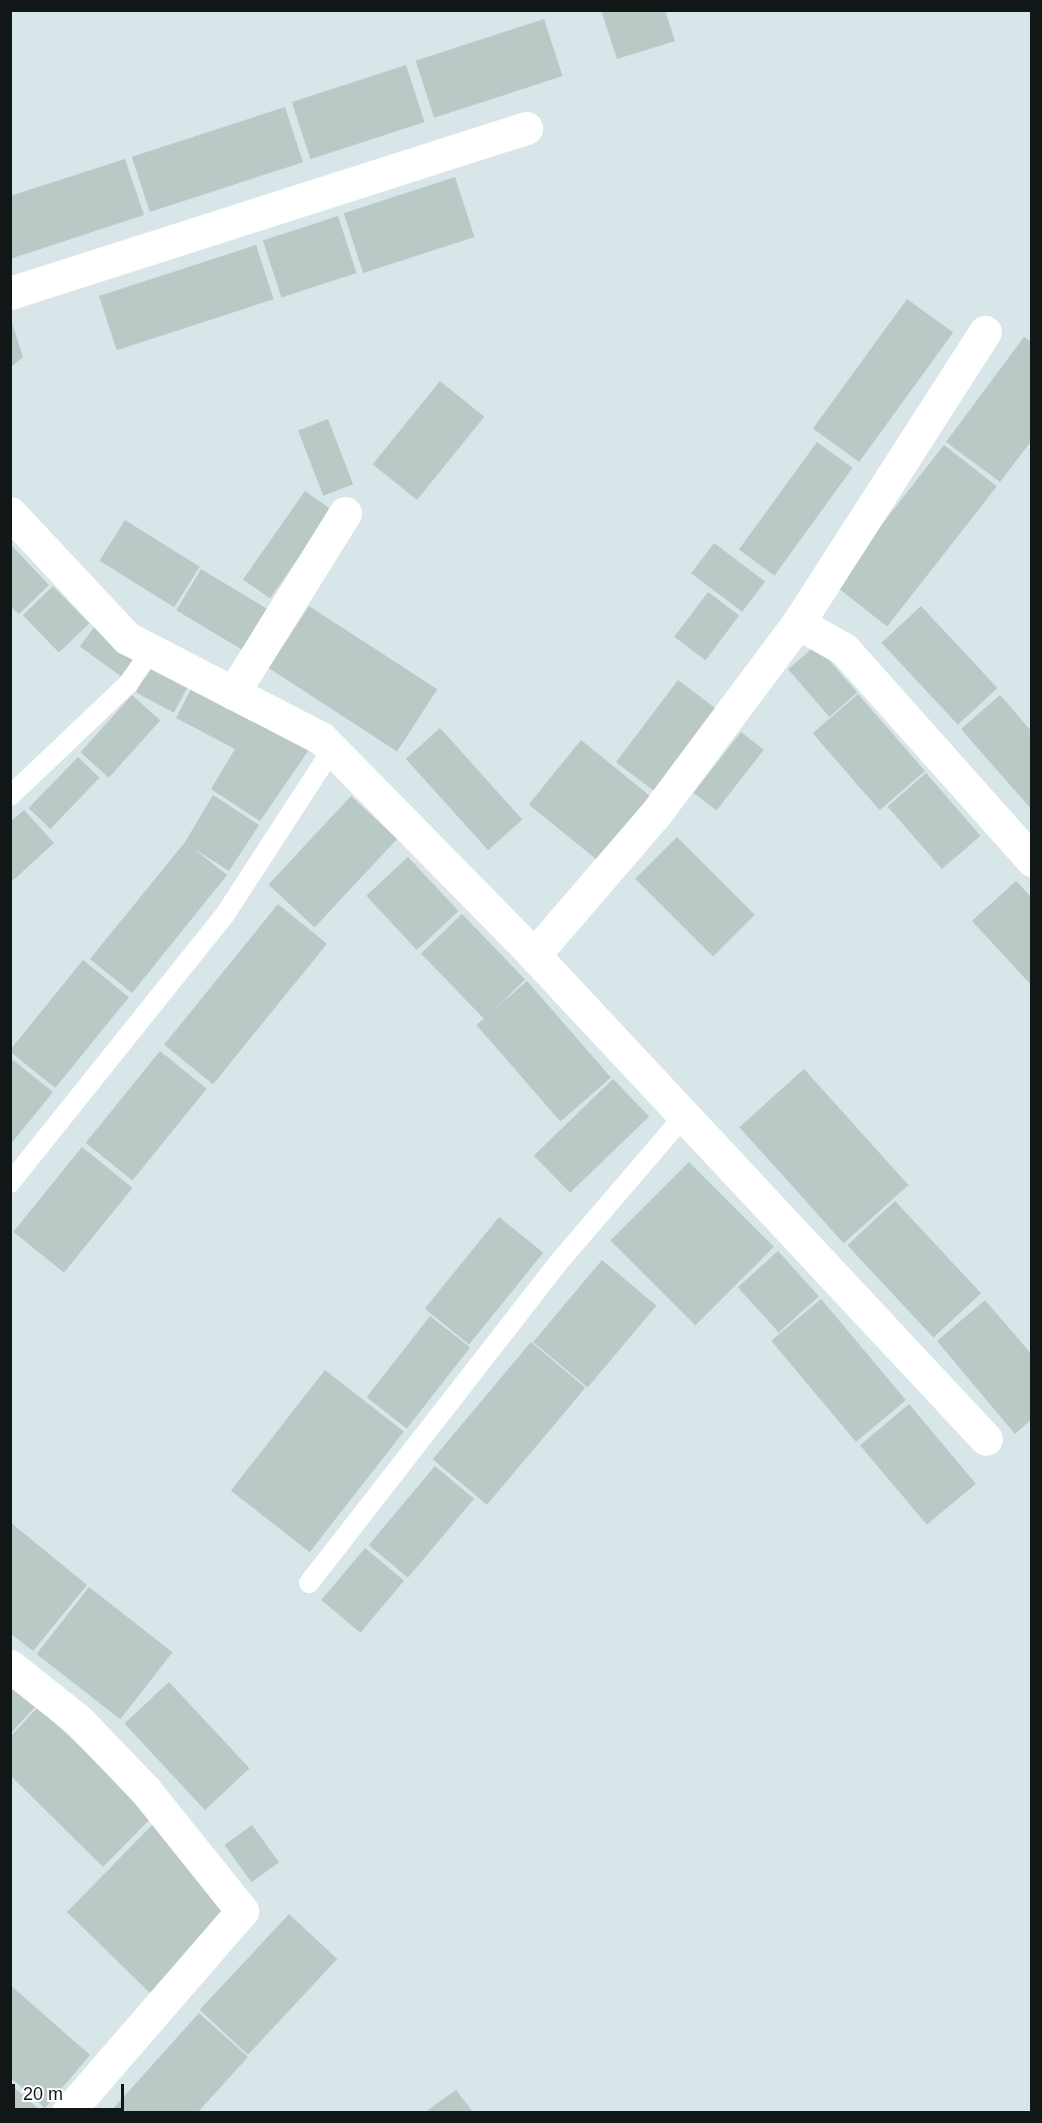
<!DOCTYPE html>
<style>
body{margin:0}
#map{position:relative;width:1042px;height:2123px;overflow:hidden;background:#d8e6e9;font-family:Helvetica,sans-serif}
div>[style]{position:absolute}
.building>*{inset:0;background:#bac8c6;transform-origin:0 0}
.lane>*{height:20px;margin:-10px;padding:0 10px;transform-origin:10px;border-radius:10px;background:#fff}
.street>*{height:33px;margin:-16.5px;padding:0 16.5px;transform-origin:16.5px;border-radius:16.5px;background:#fff}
span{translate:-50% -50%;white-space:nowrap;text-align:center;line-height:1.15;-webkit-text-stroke:4.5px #fff;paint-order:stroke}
.frame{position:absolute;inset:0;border:12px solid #111617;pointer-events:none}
.scale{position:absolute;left:12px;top:2084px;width:112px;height:27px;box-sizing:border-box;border:3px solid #111617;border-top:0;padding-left:8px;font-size:18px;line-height:21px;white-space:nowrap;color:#111617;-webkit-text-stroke:4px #fff;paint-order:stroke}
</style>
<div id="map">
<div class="building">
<div style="clip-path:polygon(601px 10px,665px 10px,675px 41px,617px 59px)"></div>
<div style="left:544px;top:19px;width:60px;height:135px;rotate:72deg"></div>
<div style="left:406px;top:65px;width:60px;height:120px;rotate:72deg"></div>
<div style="left:285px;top:107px;width:58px;height:161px;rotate:72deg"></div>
<div style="clip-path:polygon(125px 159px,144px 215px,10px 259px,10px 196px)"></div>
<div style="left:455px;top:177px;width:63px;height:117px;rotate:72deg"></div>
<div style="left:338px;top:216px;width:60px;height:79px;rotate:72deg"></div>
<div style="left:256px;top:245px;width:57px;height:165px;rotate:72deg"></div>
<div style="left:907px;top:299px;width:57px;height:160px;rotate:36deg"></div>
<div style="clip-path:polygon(10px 317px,23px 357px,10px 368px)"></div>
<div style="clip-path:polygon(1024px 337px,1032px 342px,1032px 440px,1000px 482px,946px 442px)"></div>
<div style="left:440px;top:381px;width:57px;height:107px;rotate:39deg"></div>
<div style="left:328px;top:419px;width:70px;height:32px;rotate:69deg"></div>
<div style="left:817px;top:442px;width:44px;height:133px;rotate:36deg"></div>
<div style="left:944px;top:445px;width:67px;height:178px;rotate:38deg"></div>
<div style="left:305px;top:491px;width:33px;height:108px;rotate:35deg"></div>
<div style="left:125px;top:520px;width:88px;height:48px;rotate:32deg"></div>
<div style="left:714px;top:543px;width:64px;height:38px;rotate:37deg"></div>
<div style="clip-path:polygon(10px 544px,49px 585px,19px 614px,10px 606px)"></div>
<div style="left:201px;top:569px;width:77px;height:48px;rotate:31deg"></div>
<div style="left:53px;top:586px;width:52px;height:42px;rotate:46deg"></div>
<div style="left:708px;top:592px;width:39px;height:56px;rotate:37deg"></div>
<div style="left:309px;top:606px;width:153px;height:74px;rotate:33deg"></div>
<div style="left:921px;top:606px;width:112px;height:54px;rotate:47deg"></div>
<div style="left:94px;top:627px;width:52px;height:24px;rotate:36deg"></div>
<div style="left:816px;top:645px;width:63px;height:37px;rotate:49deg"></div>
<div style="left:150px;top:666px;width:43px;height:30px;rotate:28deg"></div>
<div style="left:678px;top:680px;width:49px;height:103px;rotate:37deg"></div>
<div style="clip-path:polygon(192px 687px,311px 747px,260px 821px,211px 789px,235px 749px,176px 718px)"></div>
<div style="left:858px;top:694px;width:102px;height:60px;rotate:49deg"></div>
<div style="left:132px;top:695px;width:38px;height:77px;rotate:42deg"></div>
<div style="clip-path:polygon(1000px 695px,1032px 732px,1032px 810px,961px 729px)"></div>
<div style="left:440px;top:728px;width:123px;height:46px;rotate:48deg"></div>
<div style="left:741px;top:732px;width:29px;height:77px;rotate:38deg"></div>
<div style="left:581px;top:740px;width:92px;height:83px;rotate:39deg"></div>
<div style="left:78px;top:757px;width:30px;height:71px;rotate:44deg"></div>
<div style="left:926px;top:773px;width:83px;height:51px;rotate:49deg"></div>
<div style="clip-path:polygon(213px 795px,259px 825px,229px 871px,193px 848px,227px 875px,132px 993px,90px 959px,185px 842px)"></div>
<div style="left:351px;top:796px;width:63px;height:121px;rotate:43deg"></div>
<div style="clip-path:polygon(24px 810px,54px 843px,10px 883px,10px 822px)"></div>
<div style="left:677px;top:837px;width:110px;height:59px;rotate:45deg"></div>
<div style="left:408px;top:857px;width:74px;height:57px;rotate:47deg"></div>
<div style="clip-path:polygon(1016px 881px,1032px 898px,1032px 986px,972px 921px)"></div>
<div style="left:278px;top:904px;width:63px;height:181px;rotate:39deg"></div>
<div style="left:462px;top:914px;width:91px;height:57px;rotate:46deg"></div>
<div style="left:83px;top:960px;width:59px;height:117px;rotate:39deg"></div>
<div style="left:527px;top:981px;width:128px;height:67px;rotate:49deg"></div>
<div style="left:160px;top:1051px;width:60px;height:118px;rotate:39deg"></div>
<div style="clip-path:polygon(13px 1060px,53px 1092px,10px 1145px,10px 1064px)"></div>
<div style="left:804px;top:1069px;width:156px;height:87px;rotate:48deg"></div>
<div style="left:613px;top:1079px;width:52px;height:110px;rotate:46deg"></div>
<div style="left:82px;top:1147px;width:65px;height:109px;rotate:39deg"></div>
<div style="left:689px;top:1162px;width:120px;height:111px;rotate:45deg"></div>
<div style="left:895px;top:1201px;width:126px;height:65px;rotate:47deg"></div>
<div style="left:499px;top:1217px;width:57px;height:118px;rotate:39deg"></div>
<div style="left:778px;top:1251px;width:61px;height:54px;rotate:48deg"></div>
<div style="left:602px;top:1260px;width:71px;height:107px;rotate:40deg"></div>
<div style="left:821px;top:1299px;width:132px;height:65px;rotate:50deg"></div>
<div style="clip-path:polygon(985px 1300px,1032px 1355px,1032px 1419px,1015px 1434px,937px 1341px)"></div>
<div style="left:430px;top:1316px;width:51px;height:103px;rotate:38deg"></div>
<div style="left:531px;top:1342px;width:71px;height:153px;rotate:40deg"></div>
<div style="left:325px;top:1370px;width:100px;height:153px;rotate:38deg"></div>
<div style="left:909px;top:1404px;width:104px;height:64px;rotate:50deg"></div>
<div style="left:435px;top:1466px;width:51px;height:103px;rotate:40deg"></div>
<div style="clip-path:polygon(10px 1522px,87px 1585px,33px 1651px,10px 1633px)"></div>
<div style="left:365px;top:1548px;width:51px;height:68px;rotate:40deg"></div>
<div style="left:89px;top:1587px;width:106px;height:85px;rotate:38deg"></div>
<div style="left:169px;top:1682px;width:118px;height:61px;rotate:47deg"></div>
<div style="clip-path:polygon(10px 1683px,36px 1706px,10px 1734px)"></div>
<div style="clip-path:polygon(38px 1707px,153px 1816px,103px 1867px,10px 1775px,10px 1737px)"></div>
<div style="clip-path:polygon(157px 1820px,227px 1909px,150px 1993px,67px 1912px)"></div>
<div style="left:252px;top:1825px;width:46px;height:34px;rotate:54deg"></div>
<div style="left:289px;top:1914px;width:66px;height:131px;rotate:43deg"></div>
<div style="clip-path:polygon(10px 1985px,90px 2055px,45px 2108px,10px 2077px)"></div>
<div style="clip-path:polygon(199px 2013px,248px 2057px,198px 2112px,110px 2112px)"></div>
<div style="clip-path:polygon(10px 2084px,41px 2111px,39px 2112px,10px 2112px)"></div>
<div style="clip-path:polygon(456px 2090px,473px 2112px,425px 2112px)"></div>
</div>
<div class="lane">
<div style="left:10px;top:796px;width:163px;rotate:-43.5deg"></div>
<div style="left:128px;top:684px;width:40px;rotate:-55.1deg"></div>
<div style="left:10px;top:1183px;width:346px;rotate:-51.3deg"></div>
<div style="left:226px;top:913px;width:194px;rotate:-57deg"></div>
<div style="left:309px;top:1583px;width:405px;rotate:-52.1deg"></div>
<div style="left:558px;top:1263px;width:194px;rotate:-49.4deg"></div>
</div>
<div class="street">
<div style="left:10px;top:293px;width:542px;rotate:-17.73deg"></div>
<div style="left:10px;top:513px;width:171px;rotate:46.9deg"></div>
<div style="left:127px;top:638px;width:218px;rotate:27.3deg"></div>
<div style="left:321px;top:738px;width:304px;rotate:45.5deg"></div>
<div style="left:534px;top:955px;width:662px;rotate:46.96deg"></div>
<div style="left:798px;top:623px;width:53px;rotate:29.5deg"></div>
<div style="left:844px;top:649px;width:283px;rotate:48.3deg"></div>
<div style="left:233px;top:693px;width:212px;rotate:-58.1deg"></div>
<div style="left:534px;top:955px;width:189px;rotate:-49.3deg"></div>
<div style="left:657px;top:812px;width:236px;rotate:-53.3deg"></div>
<div style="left:798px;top:623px;width:346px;rotate:-57.3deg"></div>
<div style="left:10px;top:1666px;width:87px;rotate:38.5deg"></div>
<div style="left:78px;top:1720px;width:98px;rotate:46.2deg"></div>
<div style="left:146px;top:1791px;width:154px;rotate:51.3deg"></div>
<div style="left:242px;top:1911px;width:266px;rotate:130.9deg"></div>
</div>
<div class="frame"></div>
<div class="scale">20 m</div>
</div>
